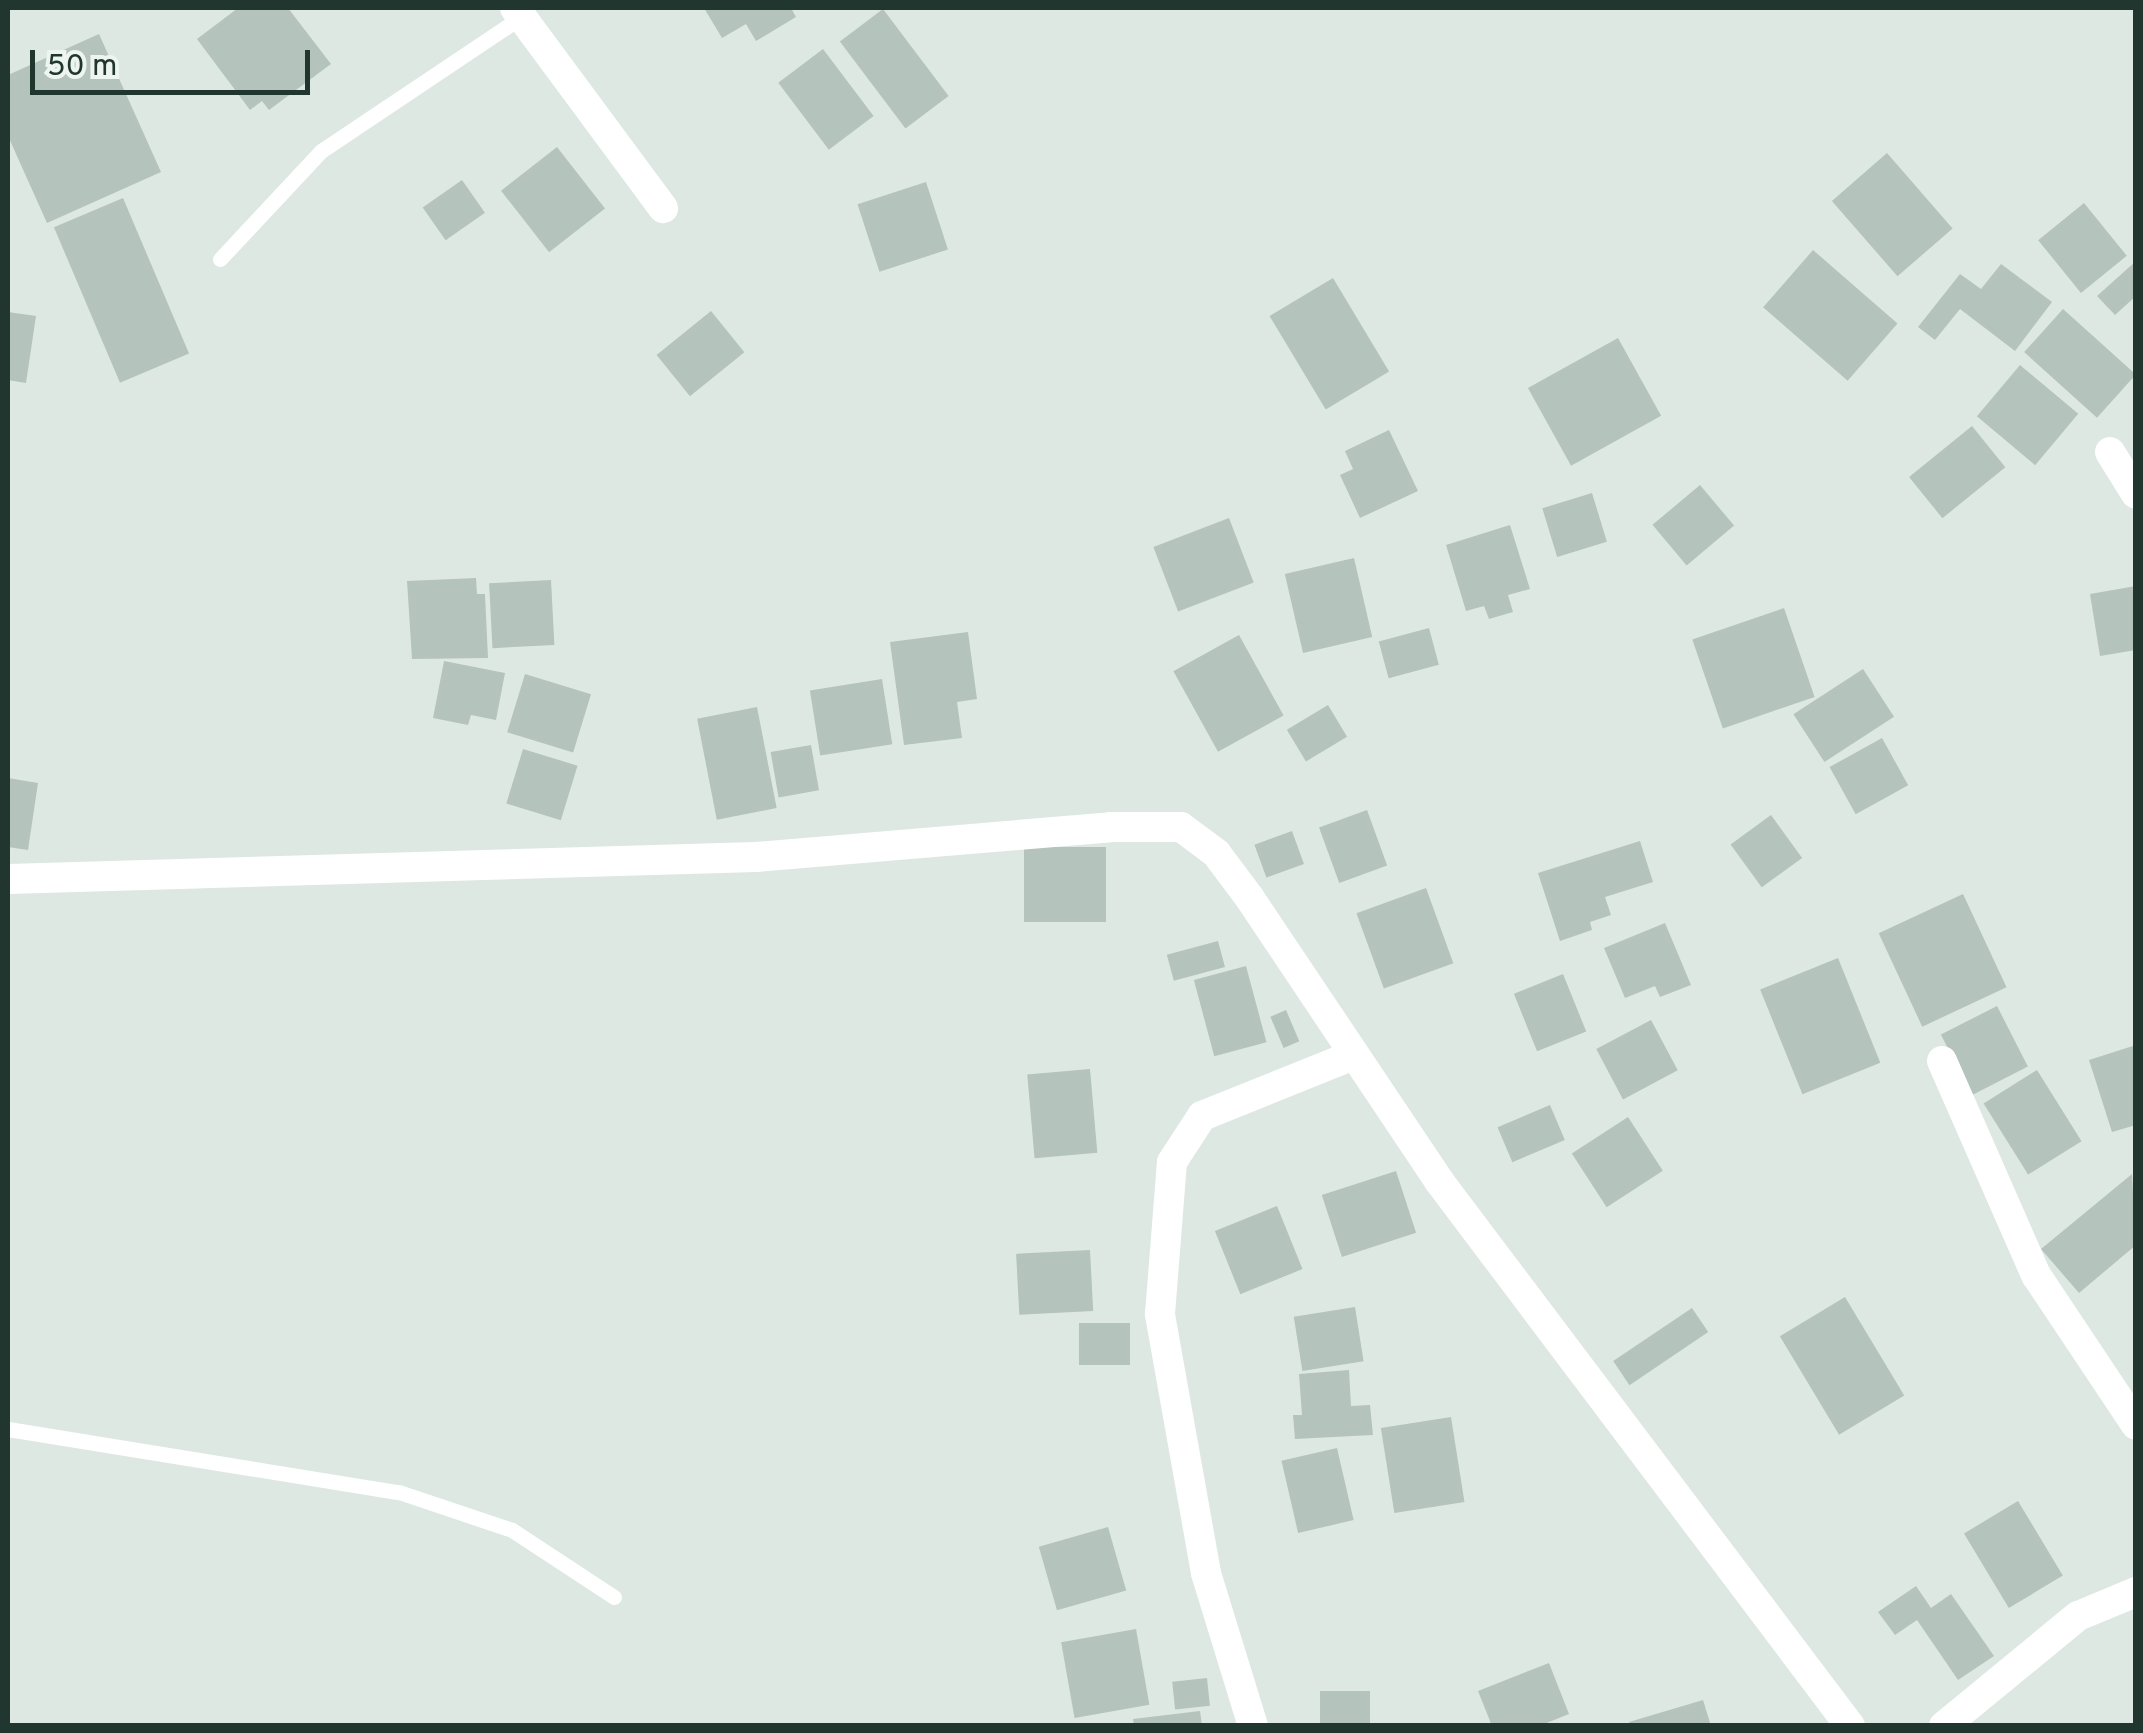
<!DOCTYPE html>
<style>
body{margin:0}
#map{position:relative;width:2143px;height:1733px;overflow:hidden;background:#dee8e2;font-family:Overpass,sans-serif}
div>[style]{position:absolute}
.building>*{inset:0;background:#b4c3bb;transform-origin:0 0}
.service>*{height:15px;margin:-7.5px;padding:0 7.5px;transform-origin:7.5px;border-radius:7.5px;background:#fff}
.minor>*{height:30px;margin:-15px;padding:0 15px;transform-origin:15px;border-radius:15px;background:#fff}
span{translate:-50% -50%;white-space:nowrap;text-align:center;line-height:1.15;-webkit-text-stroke:8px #eef5f1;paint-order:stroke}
.frame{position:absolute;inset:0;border:10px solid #21362e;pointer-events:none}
.scale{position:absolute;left:30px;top:50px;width:280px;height:45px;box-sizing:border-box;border:5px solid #21362e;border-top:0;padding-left:12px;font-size:30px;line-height:35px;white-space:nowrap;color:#21362e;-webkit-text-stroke:8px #eef5f1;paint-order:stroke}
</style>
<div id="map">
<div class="building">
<div style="clip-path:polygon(238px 8px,288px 8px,331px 64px,269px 110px,262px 101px,250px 110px,197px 39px)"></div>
<div style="clip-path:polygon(704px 8px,791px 8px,796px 17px,756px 41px,746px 24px,722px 38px)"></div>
<div style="left:883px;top:9px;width:109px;height:54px;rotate:53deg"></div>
<div style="clip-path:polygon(99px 34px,161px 172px,47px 223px,8px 136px,8px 75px)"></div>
<div style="left:823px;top:49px;width:84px;height:56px;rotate:53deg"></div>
<div style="left:557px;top:147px;width:78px;height:71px;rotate:52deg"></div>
<div style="left:1887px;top:153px;width:100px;height:73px;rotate:49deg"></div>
<div style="left:462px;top:180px;width:40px;height:48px;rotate:55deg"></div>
<div style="left:926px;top:182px;width:71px;height:72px;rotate:72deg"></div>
<div style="left:123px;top:198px;width:169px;height:75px;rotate:67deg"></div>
<div style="left:2084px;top:203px;width:68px;height:59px;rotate:51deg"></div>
<div style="left:1813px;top:250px;width:112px;height:76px;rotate:41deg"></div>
<div style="clip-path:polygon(2136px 261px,2136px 296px,2115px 315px,2097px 296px)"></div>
<div style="clip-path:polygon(2001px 264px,2052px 302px,2015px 351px,1960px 309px,1935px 340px,1918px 327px,1960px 274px,1981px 289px)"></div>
<div style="left:1333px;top:278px;width:109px;height:74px;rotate:59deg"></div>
<div style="left:2063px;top:309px;width:98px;height:58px;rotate:42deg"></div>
<div style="left:711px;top:311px;width:53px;height:70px;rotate:51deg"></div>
<div style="clip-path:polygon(8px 312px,36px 316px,26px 383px,8px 380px)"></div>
<div style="left:1618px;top:338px;width:89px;height:103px;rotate:61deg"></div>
<div style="left:2020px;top:365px;width:76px;height:67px;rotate:40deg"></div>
<div style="left:1972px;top:426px;width:53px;height:81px;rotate:51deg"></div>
<div style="clip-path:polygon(1389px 430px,1418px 491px,1360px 518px,1340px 475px,1353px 469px,1345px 451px)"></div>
<div style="left:1700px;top:485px;width:53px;height:62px;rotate:50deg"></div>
<div style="left:1592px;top:493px;width:51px;height:52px;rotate:73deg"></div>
<div style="left:1229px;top:518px;width:69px;height:81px;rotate:69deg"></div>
<div style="clip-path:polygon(1510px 525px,1530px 589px,1508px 595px,1513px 612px,1489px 619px,1484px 606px,1466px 611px,1446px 545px)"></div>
<div style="left:1354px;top:558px;width:81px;height:71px;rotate:77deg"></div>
<div style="clip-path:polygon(476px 578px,477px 594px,485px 594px,488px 658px,412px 659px,407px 581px)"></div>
<div style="left:551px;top:580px;width:65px;height:62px;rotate:87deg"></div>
<div style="clip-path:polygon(2136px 586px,2136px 650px,2100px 656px,2090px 594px)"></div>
<div style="left:1784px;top:608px;width:94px;height:97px;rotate:71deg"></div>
<div style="left:1429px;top:628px;width:38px;height:52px;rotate:75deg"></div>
<div style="clip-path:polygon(968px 632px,977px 699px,957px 702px,962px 738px,904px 745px,890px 642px)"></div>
<div style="left:1239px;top:635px;width:92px;height:75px;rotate:61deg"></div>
<div style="clip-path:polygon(444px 661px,505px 673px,496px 720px,471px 715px,468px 725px,433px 718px)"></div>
<div style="left:1863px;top:669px;width:57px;height:83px;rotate:57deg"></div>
<div style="left:525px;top:674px;width:69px;height:61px;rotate:17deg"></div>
<div style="left:882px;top:679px;width:66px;height:73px;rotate:81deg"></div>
<div style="left:1328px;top:705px;width:37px;height:48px;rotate:59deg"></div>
<div style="left:757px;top:707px;width:103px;height:61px;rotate:79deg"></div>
<div style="left:1882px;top:738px;width:54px;height:60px;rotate:61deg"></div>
<div style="left:811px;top:745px;width:46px;height:41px;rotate:80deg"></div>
<div style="left:523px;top:749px;width:57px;height:57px;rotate:17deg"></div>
<div style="clip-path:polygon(8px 778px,38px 783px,28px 850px,8px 847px)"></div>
<div style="left:1367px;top:810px;width:59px;height:51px;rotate:70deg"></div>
<div style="left:1771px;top:815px;width:53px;height:50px;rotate:54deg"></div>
<div style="left:1292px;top:831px;width:35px;height:40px;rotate:70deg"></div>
<div style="clip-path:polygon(1640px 841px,1653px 882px,1605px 897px,1611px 915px,1590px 922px,1592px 930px,1560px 941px,1538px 873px)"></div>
<div style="left:1024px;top:847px;width:82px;height:75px"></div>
<div style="left:1426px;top:888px;width:80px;height:74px;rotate:70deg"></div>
<div style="left:1963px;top:894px;width:103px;height:93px;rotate:65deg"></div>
<div style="clip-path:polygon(1665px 923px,1691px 985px,1660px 997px,1655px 986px,1625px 998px,1604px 948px)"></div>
<div style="left:1218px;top:941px;width:27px;height:53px;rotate:75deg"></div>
<div style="left:1838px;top:958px;width:113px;height:84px;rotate:68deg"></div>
<div style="left:1246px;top:966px;width:79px;height:54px;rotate:75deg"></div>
<div style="left:1563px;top:974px;width:62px;height:53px;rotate:68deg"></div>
<div style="left:1997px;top:1006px;width:68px;height:63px;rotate:63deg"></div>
<div style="left:1286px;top:1010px;width:34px;height:17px;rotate:67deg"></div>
<div style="left:1651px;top:1020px;width:57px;height:62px;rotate:62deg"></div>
<div style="clip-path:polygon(2136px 1045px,2136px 1125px,2112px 1132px,2089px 1060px)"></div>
<div style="left:1090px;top:1069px;width:84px;height:63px;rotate:85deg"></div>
<div style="left:2037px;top:1070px;width:84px;height:63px;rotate:58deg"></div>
<div style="left:1550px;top:1105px;width:38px;height:57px;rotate:67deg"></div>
<div style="left:1628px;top:1117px;width:64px;height:67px;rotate:57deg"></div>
<div style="left:1396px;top:1171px;width:65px;height:78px;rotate:72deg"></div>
<div style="clip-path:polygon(2132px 1174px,2136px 1245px,2079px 1293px,2041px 1249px)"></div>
<div style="left:1277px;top:1206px;width:68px;height:67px;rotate:68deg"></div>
<div style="left:1090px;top:1250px;width:61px;height:74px;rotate:87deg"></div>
<div style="left:1845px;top:1297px;width:115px;height:76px;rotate:59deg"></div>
<div style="left:1355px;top:1307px;width:55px;height:62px;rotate:81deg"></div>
<div style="left:1692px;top:1308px;width:29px;height:95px;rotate:56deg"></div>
<div style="left:1130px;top:1323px;width:42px;height:51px;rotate:90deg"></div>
<div style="clip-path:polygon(1349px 1370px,1351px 1406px,1370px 1405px,1373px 1435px,1295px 1439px,1293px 1415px,1302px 1415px,1299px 1374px)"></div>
<div style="left:1451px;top:1417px;width:86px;height:71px;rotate:81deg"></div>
<div style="left:1337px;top:1448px;width:74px;height:57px;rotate:77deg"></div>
<div style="left:2018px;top:1501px;width:87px;height:63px;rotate:59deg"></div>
<div style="left:1108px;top:1527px;width:66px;height:72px;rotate:74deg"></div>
<div style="clip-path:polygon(1916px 1586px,1931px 1608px,1951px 1594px,1994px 1656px,1958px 1680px,1917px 1620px,1895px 1635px,1878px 1612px)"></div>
<div style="left:1136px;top:1629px;width:77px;height:76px;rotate:80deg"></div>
<div style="clip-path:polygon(1549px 1663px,1569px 1714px,1539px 1726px,1492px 1726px,1478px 1691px)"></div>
<div style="left:1207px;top:1678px;width:28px;height:35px;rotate:84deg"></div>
<div style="left:1320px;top:1691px;width:50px;height:35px"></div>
<div style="clip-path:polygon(1703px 1700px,1711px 1726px,1630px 1726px,1629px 1722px)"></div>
<div style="clip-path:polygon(1200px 1711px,1202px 1726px,1134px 1726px,1133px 1719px)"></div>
</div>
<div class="service">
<div style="left:220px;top:259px;width:148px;rotate:-46.9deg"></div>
<div style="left:321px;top:151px;width:241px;rotate:-33.8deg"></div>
<div style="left:8px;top:1429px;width:396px;rotate:9.2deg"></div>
<div style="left:399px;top:1492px;width:119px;rotate:18.6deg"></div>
<div style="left:512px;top:1530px;width:122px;rotate:33.3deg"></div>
</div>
<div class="minor">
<div style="left:515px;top:8px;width:249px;rotate:53.5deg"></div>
<div style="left:2110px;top:452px;width:49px;rotate:58.2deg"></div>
<div style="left:8px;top:879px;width:748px;rotate:-1.68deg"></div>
<div style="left:756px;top:857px;width:356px;rotate:-4.8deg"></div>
<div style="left:1111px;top:827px;width:70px"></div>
<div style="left:1181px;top:827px;width:44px;rotate:36.6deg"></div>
<div style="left:1216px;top:853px;width:55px;rotate:53.1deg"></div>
<div style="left:1249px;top:897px;width:342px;rotate:56.2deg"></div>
<div style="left:1439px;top:1181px;width:683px;rotate:52.98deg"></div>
<div style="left:1942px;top:1061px;width:234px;rotate:66.3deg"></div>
<div style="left:2036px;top:1275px;width:180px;rotate:56.3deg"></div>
<div style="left:1253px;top:1726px;width:160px;rotate:-107.1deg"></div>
<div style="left:1206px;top:1573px;width:263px;rotate:-100.1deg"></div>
<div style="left:1160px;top:1314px;width:152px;rotate:-85.5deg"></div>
<div style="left:1172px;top:1162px;width:55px;rotate:-56.9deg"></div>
<div style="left:1202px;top:1116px;width:161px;rotate:-21.9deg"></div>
<div style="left:1944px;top:1726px;width:173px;rotate:-39.4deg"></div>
<div style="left:2078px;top:1616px;width:63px;rotate:-22.5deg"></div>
</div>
<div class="frame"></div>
<div class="scale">50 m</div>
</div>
